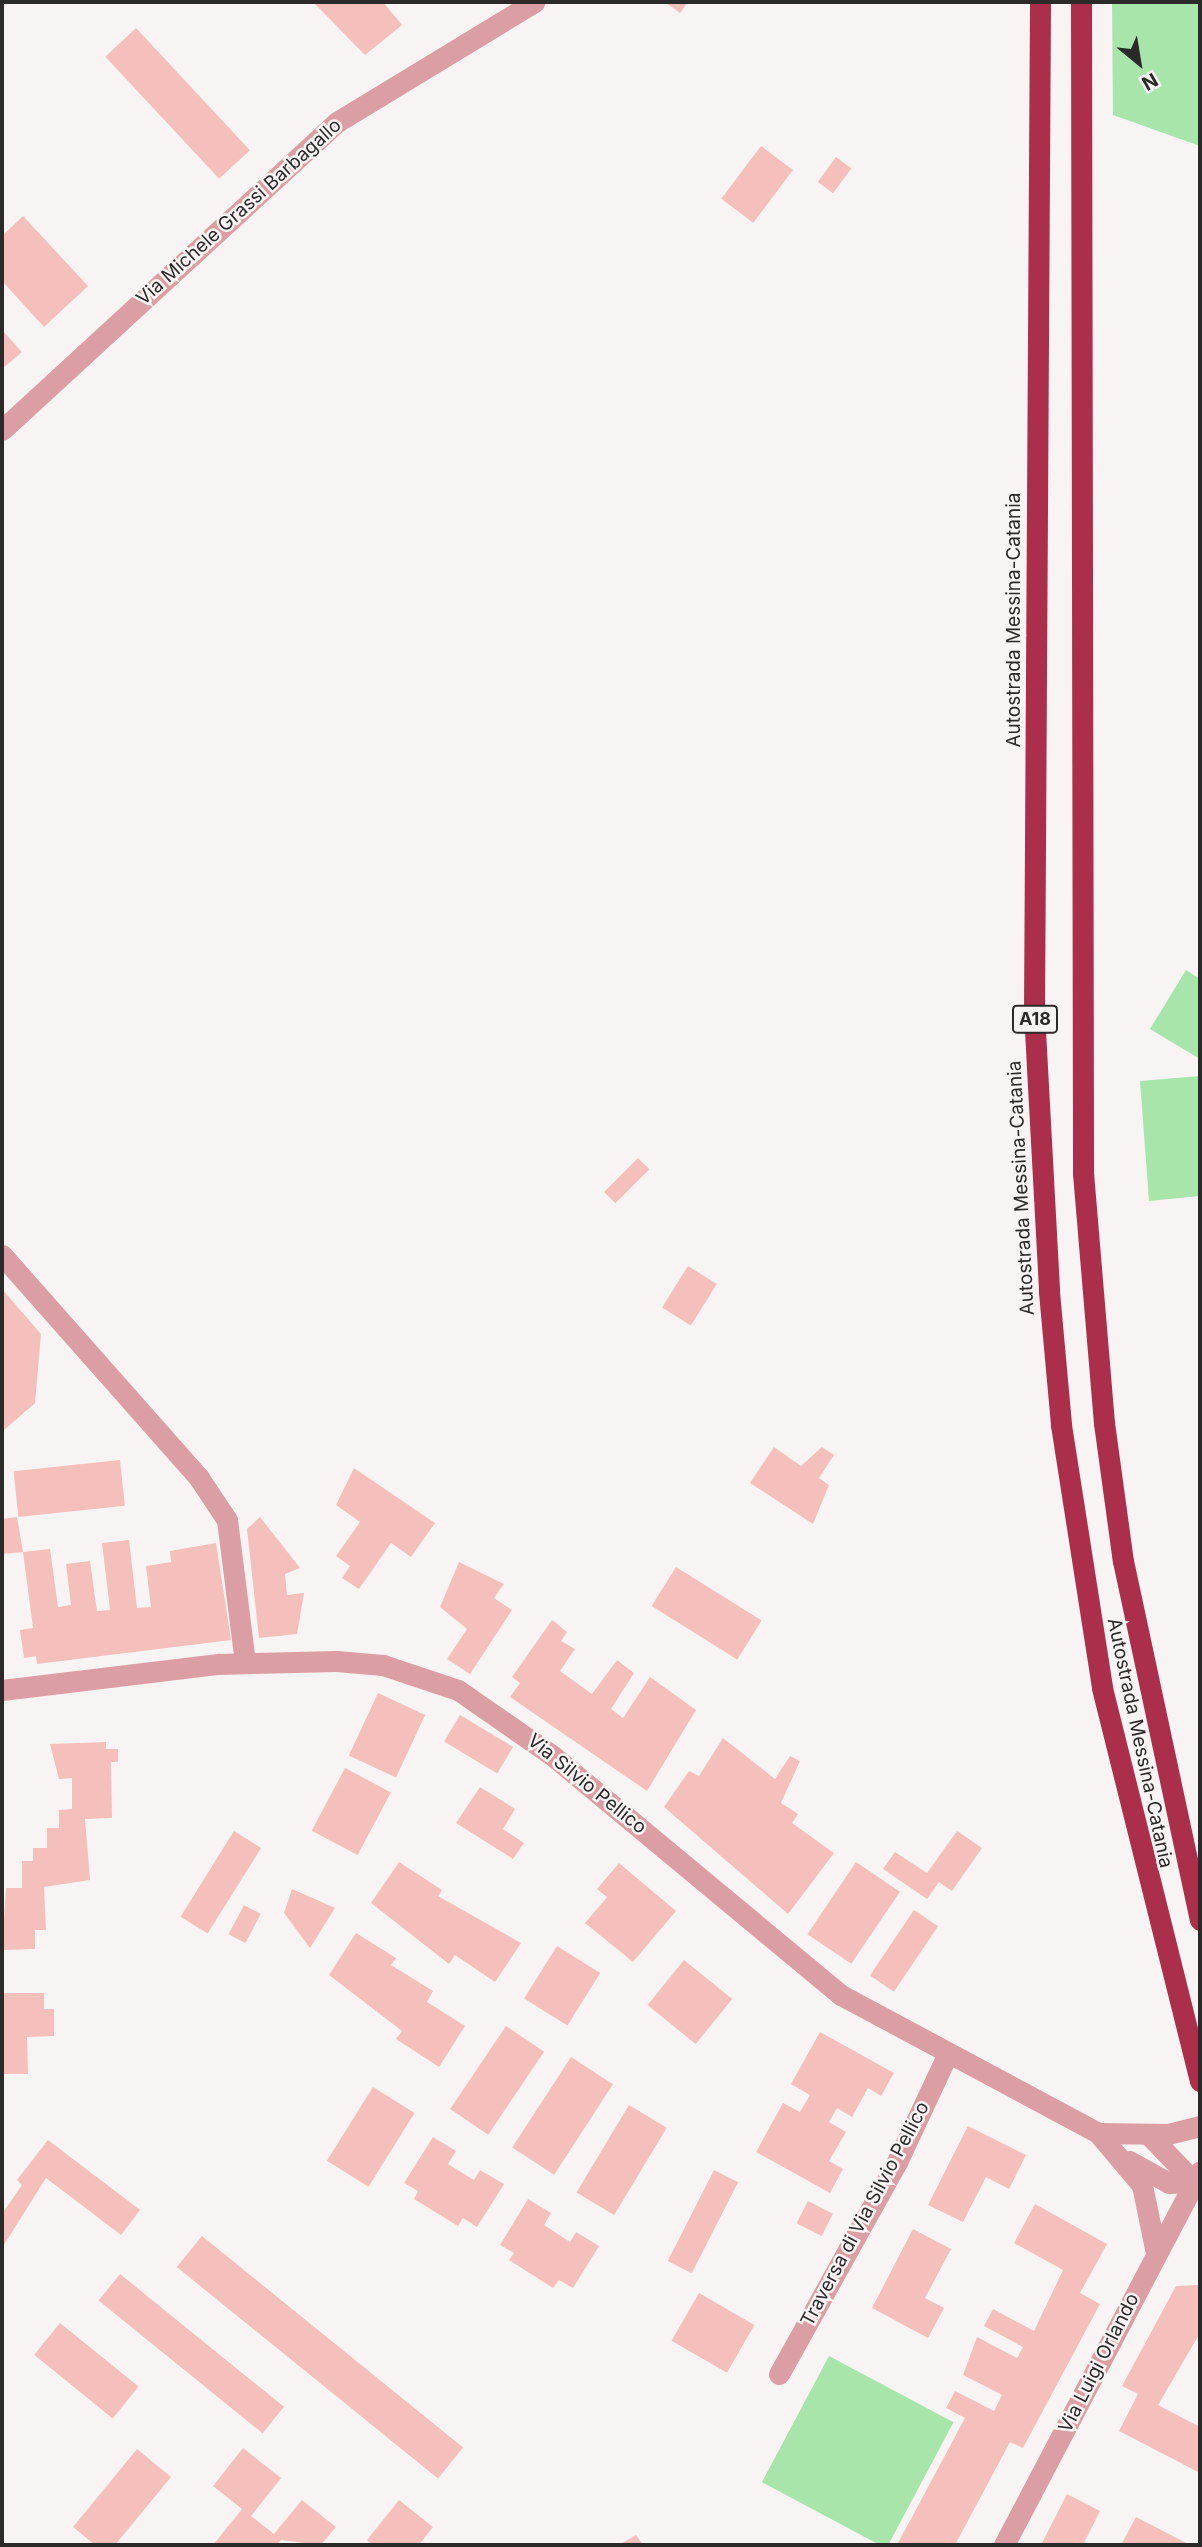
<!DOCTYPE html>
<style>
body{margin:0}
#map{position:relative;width:1202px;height:2547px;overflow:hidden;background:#f8f4f3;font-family:Inter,sans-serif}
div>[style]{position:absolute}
.green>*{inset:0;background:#a7e5aa;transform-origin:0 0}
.building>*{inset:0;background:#f5c0bb;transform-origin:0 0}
.minor>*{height:21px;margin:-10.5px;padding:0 10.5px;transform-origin:10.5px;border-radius:10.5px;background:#db9ea5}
.tertiary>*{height:21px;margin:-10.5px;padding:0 10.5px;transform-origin:10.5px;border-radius:10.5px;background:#db9ea5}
.motorway>*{height:21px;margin:-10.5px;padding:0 10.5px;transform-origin:10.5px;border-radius:10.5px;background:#ab2e4b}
span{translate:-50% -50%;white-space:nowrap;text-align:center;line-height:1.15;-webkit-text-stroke:5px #f8f4f3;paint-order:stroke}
.shield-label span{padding:2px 5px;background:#f8f4f3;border:2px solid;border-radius:5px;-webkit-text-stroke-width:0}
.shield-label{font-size:18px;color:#2b2a29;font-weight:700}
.street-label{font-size:19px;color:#2b2a29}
.frame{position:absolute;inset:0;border:4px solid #2b2a29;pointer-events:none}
.north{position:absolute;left:1104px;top:28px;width:70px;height:70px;-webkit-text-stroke:5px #f8f4f3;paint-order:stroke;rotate:150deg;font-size:19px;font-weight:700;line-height:28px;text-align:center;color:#2b2a29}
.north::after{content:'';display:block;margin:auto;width:24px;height:32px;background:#2b2a29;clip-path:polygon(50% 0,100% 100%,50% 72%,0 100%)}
</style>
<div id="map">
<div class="green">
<div style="clip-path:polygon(1112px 2px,1200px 2px,1200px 146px,1113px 115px)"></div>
<div style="clip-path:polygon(1186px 970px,1200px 979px,1200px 1059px,1150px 1029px)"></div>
<div style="clip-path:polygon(1200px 1076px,1200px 1196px,1149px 1201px,1140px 1081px)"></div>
<div style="left:829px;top:2356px;width:141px;height:143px;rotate:28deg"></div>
</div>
<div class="building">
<div style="clip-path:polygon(313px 2px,383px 2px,402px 25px,365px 55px)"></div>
<div style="clip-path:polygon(665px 2px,688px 2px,680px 13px)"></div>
<div style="left:136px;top:28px;width:167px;height:42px;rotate:47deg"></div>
<div style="left:761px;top:146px;width:40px;height:66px;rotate:37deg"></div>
<div style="left:836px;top:157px;width:19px;height:31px;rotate:36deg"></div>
<div style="clip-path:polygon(23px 216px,88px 286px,44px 327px,2px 281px,2px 236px)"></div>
<div style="clip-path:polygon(2px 330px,22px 352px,2px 369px)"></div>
<div style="left:638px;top:1158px;width:16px;height:48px;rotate:45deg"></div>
<div style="left:688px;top:1266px;width:34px;height:49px;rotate:32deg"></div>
<div style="clip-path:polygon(2px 1289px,41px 1334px,35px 1403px,2px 1432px)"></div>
<div style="clip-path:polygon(774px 1447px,801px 1466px,822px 1447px,834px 1455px,819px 1478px,829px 1485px,813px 1524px,750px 1483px)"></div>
<div style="left:120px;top:1460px;width:46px;height:107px;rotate:84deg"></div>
<div style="clip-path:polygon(354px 1468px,435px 1523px,411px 1557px,391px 1543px,359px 1589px,342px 1578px,350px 1566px,336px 1556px,360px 1522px,336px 1505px)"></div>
<div style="clip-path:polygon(17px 1517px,23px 1552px,50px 1549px,58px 1607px,71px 1605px,66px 1564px,90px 1561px,97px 1611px,110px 1610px,102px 1543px,129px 1540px,137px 1608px,151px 1607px,146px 1566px,171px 1562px,170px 1551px,216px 1543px,231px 1640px,37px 1664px,36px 1656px,24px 1658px,20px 1630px,33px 1628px,23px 1552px,2px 1554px,2px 1519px)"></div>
<div style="clip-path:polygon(260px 1517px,300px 1568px,285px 1574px,287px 1595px,304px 1593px,297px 1634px,259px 1638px,247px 1529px)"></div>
<div style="clip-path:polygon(459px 1562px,504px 1584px,494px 1598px,512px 1610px,470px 1674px,447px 1659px,467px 1629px,440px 1607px)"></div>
<div style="left:676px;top:1567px;width:101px;height:46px;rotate:32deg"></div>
<div style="clip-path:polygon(552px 1620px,567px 1632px,561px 1641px,575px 1649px,560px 1671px,592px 1694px,617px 1660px,634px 1673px,611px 1709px,623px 1718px,650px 1677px,696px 1710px,647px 1791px,510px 1697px,520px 1683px,512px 1677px)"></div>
<div style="left:378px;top:1693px;width:52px;height:69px;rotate:25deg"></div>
<div style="left:460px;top:1715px;width:62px;height:31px;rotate:31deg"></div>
<div style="clip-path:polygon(723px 1738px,775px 1779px,790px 1756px,800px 1761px,781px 1803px,798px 1814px,792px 1823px,834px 1853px,788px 1914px,664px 1807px,689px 1771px,699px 1776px)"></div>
<div style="clip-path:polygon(106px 1742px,106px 1749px,118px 1749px,118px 1762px,111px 1762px,112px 1818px,85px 1819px,90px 1880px,44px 1887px,46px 1930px,35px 1930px,35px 1949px,2px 1950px,6px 1888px,22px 1888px,22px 1861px,33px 1861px,33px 1848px,47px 1848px,47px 1828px,59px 1828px,59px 1810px,72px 1809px,72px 1778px,59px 1779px,50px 1744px)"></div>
<div style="left:345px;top:1768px;width:52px;height:71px;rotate:28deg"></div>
<div style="clip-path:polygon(480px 1787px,515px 1809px,503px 1829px,524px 1843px,513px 1859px,456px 1823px)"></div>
<div style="left:234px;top:1831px;width:32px;height:101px;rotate:32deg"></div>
<div style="clip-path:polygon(957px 1831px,982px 1848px,952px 1891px,939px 1882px,927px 1899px,883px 1869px,895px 1852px,927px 1873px)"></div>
<div style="clip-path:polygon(399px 1862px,442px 1890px,438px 1896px,521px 1943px,495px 1982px,455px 1955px,449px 1964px,371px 1903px)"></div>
<div style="left:856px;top:1862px;width:53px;height:87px;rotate:34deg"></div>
<div style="clip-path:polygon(619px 1863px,676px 1911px,633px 1962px,585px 1923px,607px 1897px,597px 1889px)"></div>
<div style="clip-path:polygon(292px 1889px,335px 1908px,310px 1948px,284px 1913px)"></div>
<div style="left:244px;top:1905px;width:19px;height:33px;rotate:28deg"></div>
<div style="left:914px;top:1910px;width:29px;height:79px;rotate:34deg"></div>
<div style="clip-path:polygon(356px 1933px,396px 1958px,391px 1965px,433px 1991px,427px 2002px,465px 2026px,439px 2067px,396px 2039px,402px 2031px,329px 1975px)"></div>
<div style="left:557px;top:1946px;width:51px;height:62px;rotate:32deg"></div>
<div style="left:684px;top:1960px;width:62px;height:58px;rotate:39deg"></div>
<div style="clip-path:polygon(2px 1993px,44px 1993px,44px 2009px,54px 2009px,54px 2036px,27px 2037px,28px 2074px,2px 2074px)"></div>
<div style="left:506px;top:2026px;width:46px;height:100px;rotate:34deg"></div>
<div style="clip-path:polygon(820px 2032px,894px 2073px,881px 2096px,868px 2088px,852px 2117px,837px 2108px,829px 2122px,846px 2132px,829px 2161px,843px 2169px,830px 2193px,756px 2152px,783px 2103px,800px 2112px,810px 2095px,791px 2084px)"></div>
<div style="left:571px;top:2057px;width:50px;height:108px;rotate:33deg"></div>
<div style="left:373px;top:2087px;width:49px;height:87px;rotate:32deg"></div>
<div style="left:629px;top:2105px;width:44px;height:102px;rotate:31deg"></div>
<div style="clip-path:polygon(968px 2126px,1026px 2155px,1009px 2189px,986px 2177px,963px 2222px,928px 2205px)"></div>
<div style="clip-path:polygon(433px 2137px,456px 2151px,448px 2164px,474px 2180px,480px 2170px,504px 2184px,477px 2227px,463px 2218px,458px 2226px,414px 2199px,418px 2191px,404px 2183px)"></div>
<div style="clip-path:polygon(48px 2140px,140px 2210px,121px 2235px,46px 2178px,2px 2248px,2px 2214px,22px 2185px,17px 2180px)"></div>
<div style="left:714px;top:2170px;width:27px;height:102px;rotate:27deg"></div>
<div style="clip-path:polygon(528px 2199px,551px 2213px,544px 2225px,570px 2242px,576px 2232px,599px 2246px,573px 2288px,559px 2280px,553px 2288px,509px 2260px,514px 2253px,500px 2245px)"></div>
<div style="left:808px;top:2201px;width:28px;height:25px;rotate:27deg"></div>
<div style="clip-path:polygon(1035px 2204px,1107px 2244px,1080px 2293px,1100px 2304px,1023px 2448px,1010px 2442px,955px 2545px,897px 2545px,965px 2418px,946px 2408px,955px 2391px,994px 2411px,1002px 2395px,963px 2375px,977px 2337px,1017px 2358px,1023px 2347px,984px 2326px,993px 2309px,1034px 2331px,1063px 2270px,1014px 2243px)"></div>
<div style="clip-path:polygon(913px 2229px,951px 2249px,925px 2298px,944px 2308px,928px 2338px,872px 2308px)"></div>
<div style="left:202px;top:2236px;width:336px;height:40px;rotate:39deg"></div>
<div style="left:120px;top:2274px;width:211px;height:34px;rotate:39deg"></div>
<div style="clip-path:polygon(1200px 2285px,1200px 2333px,1158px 2405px,1200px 2427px,1200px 2473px,1119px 2431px,1138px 2394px,1122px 2386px,1176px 2286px)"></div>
<div style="left:699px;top:2293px;width:64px;height:55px;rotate:30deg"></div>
<div style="left:60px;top:2323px;width:101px;height:41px;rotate:39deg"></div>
<div style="clip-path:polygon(243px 2448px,281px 2478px,251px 2516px,274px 2534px,302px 2500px,336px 2527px,321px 2545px,281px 2540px,277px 2545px,213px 2545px,242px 2509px,213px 2486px)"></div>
<div style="clip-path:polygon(137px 2449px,171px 2477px,115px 2545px,95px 2545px,73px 2527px)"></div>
<div style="clip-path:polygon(1067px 2494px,1100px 2511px,1083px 2545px,1041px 2545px)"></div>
<div style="clip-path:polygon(399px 2500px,433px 2527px,419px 2545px,373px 2545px,367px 2540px)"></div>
<div style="clip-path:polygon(1136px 2517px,1190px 2545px,1121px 2545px)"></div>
<div style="clip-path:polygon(636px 2535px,643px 2545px,619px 2545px)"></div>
</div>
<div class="minor">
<div style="left:2px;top:1255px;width:298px;rotate:48.5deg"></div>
<div style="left:199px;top:1478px;width:50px;rotate:56.3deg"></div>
<div style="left:227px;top:1520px;width:144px;rotate:82.8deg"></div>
<div style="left:779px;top:2374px;width:243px;rotate:-60.9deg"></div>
<div style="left:897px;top:2162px;width:120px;rotate:-64.9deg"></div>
</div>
<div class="tertiary">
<div style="left:2px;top:430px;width:455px;rotate:-42.6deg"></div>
<div style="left:337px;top:122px;width:231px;rotate:-31.3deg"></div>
<div style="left:2px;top:1690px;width:218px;rotate:-6.9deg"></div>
<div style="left:218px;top:1664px;width:118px;rotate:-1.5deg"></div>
<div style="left:336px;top:1661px;width:47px;rotate:4.9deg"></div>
<div style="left:383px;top:1665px;width:79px;rotate:18.4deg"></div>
<div style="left:458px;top:1690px;width:116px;rotate:34.8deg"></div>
<div style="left:553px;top:1756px;width:374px;rotate:39.7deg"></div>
<div style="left:841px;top:1995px;width:292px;rotate:28.2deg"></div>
<div style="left:1098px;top:2133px;width:68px;rotate:49.8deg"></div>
<div style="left:1142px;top:2185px;width:69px;rotate:78.4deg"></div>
<div style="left:1098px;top:2133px;width:70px;rotate:0.8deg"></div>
<div style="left:1168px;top:2134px;width:33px;rotate:-14deg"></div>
<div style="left:1149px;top:2135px;width:65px;rotate:46.2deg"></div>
<div style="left:1129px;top:2161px;width:46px;rotate:28.8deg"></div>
<div style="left:1169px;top:2183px;width:25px;rotate:-2deg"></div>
<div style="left:1004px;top:2545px;width:422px;rotate:-62.3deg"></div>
</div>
<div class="motorway">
<div style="left:1040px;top:2px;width:1010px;rotate:90.34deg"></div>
<div style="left:1034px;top:1012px;width:280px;rotate:86.9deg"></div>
<div style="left:1049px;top:1292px;width:134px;rotate:84.8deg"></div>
<div style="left:1061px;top:1425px;width:266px;rotate:81.1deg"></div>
<div style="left:1102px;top:1688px;width:405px;rotate:76deg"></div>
<div style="left:1081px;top:2px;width:1171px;rotate:89.9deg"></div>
<div style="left:1083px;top:1173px;width:251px;rotate:85.2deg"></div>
<div style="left:1104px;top:1423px;width:139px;rotate:82.2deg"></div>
<div style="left:1123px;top:1561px;width:367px;rotate:77.9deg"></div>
</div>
<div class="shield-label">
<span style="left:1035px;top:1019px">A18</span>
</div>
<div class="street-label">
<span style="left:239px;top:212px;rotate:-42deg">Via Michele Grassi Barbagallo</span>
<span style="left:1014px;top:620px;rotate:-90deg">Autostrada Messina-Catania</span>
<span style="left:1021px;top:1188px;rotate:-93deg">Autostrada Messina-Catania</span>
<span style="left:1140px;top:1743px;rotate:78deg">Autostrada Messina-Catania</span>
<span style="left:587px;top:1784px;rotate:39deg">Via Silvio Pellico</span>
<span style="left:865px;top:2214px;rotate:-62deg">Traversa di Via Silvio Pellico</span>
<span style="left:1099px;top:2363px;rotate:-63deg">Via Luigi Orlando</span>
</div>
<div class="frame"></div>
<div class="north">N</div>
</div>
